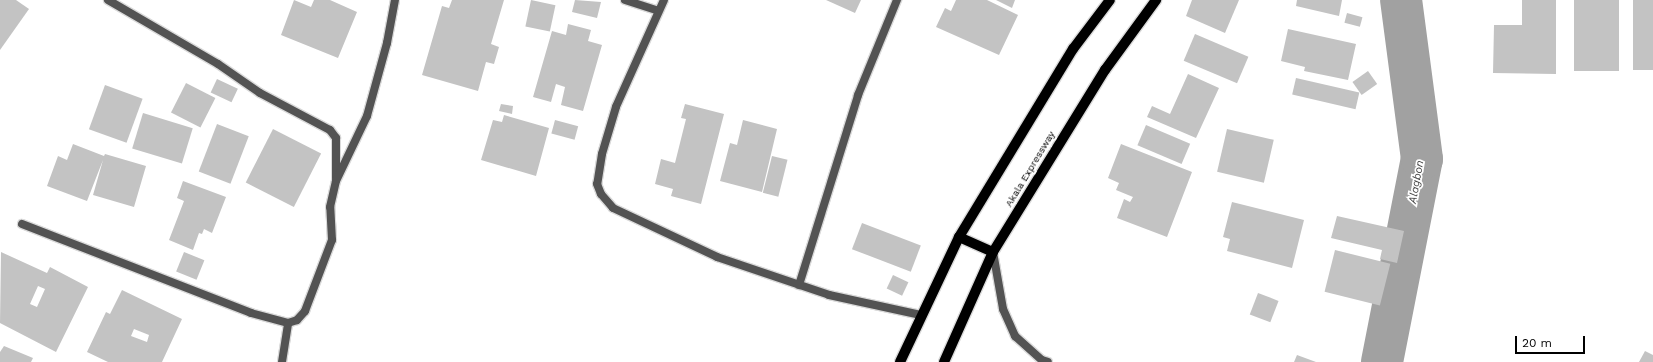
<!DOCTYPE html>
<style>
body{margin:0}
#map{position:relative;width:1653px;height:362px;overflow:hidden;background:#fff;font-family:"Work Sans",sans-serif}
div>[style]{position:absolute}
.river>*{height:42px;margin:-21px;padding:0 21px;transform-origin:21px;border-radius:21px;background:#a1a1a1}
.building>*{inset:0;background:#c3c3c3;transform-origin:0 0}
.roads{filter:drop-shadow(1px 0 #dbdbdb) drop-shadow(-1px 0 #dbdbdb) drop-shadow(0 1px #dbdbdb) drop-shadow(0 -1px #dbdbdb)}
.street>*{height:8px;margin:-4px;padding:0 4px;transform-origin:4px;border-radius:4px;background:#535353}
.primary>*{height:10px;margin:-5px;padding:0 5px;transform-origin:5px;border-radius:5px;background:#000}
span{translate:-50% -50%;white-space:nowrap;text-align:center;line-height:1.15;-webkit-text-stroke:3.5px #fff;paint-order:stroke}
.street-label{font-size:10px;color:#000}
.water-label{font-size:11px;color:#424242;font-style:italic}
.scale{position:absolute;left:1515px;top:336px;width:70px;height:18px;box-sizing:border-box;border:2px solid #000;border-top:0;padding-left:5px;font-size:12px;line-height:14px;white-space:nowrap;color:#000;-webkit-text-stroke:3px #fff;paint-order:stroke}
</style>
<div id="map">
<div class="river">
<div style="left:1382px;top:362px;width:207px;rotate:-78.9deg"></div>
<div style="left:1422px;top:159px;width:160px;rotate:-97.5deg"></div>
</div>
<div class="building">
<div style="clip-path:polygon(0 0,16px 0,29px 9px,0 50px)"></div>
<div style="clip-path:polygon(294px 0,311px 7px,314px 0,330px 0,357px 12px,338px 58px,281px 35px)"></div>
<div style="clip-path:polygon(452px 0,504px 0,491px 44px,499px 47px,494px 64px,486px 62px,478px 91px,422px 75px,442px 6px,449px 8px)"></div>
<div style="left:531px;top:0;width:25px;height:27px;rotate:12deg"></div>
<div style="clip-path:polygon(575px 0,601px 2px,597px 18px,572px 12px)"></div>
<div style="clip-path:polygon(826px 0,861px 0,855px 13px)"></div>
<div style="clip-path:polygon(956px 0,987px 0,1018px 15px,999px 55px,936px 27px,945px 8px,951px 11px)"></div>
<div style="clip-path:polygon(996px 0,1015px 0,1012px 8px)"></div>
<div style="clip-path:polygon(1192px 0,1239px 0,1225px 33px,1186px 16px)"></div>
<div style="clip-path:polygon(1297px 0,1342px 0,1339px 16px,1296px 6px)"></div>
<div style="clip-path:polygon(1522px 0,1556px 0,1556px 74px,1493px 73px,1494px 25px,1522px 25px)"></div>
<div style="left:1574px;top:0;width:45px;height:71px"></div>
<div style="left:1633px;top:0;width:20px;height:70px"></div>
<div style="left:1347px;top:13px;width:16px;height:10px;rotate:15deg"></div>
<div style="clip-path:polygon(568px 24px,591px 30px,588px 41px,602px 45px,583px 111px,561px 105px,565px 87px,556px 84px,551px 102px,533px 97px,552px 31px,566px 35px)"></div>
<div style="clip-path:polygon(1288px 29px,1356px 44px,1348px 80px,1304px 71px,1305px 67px,1281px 61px)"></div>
<div style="left:1195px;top:34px;width:58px;height:29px;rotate:23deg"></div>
<div style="left:1368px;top:71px;width:16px;height:19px;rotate:55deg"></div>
<div style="clip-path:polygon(1188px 74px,1219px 88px,1196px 138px,1147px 117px,1152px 106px,1170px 114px)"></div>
<div style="left:1296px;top:78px;width:65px;height:17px;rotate:13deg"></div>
<div style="left:217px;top:79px;width:23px;height:15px;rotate:25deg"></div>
<div style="left:186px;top:83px;width:33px;height:33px;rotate:27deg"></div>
<div style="left:105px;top:85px;width:40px;height:47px;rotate:20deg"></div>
<div style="clip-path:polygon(501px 104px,513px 106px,512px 114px,499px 111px)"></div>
<div style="clip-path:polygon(685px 104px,724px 114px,701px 204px,671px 196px,673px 189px,655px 184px,661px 159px,675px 163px,686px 119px,681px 118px)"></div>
<div style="left:143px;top:113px;width:52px;height:37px;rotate:17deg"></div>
<div style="clip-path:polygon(504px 115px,549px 128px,536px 176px,481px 160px,493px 120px,502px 122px)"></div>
<div style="left:555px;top:120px;width:24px;height:14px;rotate:15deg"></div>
<div style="clip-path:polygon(743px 120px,777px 129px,762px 192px,720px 181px,730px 143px,737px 145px)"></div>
<div style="left:217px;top:124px;width:34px;height:51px;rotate:21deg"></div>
<div style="left:1146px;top:125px;width:48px;height:22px;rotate:23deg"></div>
<div style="left:273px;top:129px;width:54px;height:60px;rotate:27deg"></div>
<div style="left:1227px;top:129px;width:48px;height:44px;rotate:13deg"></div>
<div style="clip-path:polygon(73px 144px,104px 156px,105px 154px,146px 166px,134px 207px,93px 195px,103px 160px,87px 201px,47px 186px,58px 156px,67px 160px)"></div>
<div style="clip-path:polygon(1121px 144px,1192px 172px,1167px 237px,1117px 218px,1124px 199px,1130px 202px,1133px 197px,1116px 190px,1119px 183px,1108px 178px)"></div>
<div style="left:772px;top:156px;width:16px;height:38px;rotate:14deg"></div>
<div style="clip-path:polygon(183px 181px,226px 197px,212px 233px,204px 229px,202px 234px,199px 233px,193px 250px,169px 240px,184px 201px,177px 198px)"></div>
<div style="clip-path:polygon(1232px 202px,1304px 220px,1292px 268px,1227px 251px,1230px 239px,1223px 237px)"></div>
<div style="clip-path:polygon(1337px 216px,1404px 231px,1397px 263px,1380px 259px,1382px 250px,1331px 238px)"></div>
<div style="left:862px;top:223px;width:63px;height:28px;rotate:21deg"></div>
<div style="left:1335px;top:250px;width:57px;height:43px;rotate:14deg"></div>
<div style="clip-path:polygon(evenodd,1px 252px,47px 273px,50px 267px,88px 287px,56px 352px,0 323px,1px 252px,38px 286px,45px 289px,37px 307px,30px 304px,38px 286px)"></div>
<div style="left:184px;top:252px;width:22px;height:21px;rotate:22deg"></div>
<div style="left:893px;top:275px;width:17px;height:15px;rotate:25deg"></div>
<div style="clip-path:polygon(evenodd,122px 290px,182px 319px,162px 362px,108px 362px,87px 352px,106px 312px,110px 314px,122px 290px,134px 329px,149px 335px,147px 342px,131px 336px,134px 329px)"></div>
<div style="left:1258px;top:293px;width:22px;height:23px;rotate:21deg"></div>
<div style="clip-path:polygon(4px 346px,33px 358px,31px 362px,0 362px,0 352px)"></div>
<div style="clip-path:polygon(1645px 351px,1653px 355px,1653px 362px,1639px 362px)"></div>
<div style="clip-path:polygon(1297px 355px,1316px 362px,1294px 362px)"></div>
</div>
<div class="roads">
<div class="street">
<div style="left:108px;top:0;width:127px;rotate:30.2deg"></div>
<div style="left:218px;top:64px;width:51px;rotate:34.6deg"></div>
<div style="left:260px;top:93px;width:79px;rotate:27.9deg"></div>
<div style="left:330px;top:130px;width:10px;rotate:53deg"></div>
<div style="left:336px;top:138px;width:40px;rotate:90deg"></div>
<div style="left:625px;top:0;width:35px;rotate:18deg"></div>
<div style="left:664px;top:0;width:117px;rotate:114.2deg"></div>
<div style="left:616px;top:107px;width:49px;rotate:106.6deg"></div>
<div style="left:602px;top:154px;width:30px;rotate:99deg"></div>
<div style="left:597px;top:184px;width:11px;rotate:68deg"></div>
<div style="left:601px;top:194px;width:18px;rotate:49deg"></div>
<div style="left:613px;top:208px;width:115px;rotate:25.2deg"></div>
<div style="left:717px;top:257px;width:118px;rotate:18.7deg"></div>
<div style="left:829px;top:295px;width:94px;rotate:12.3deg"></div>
<div style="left:22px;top:224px;width:246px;rotate:21.2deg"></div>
<div style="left:251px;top:313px;width:38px;rotate:15deg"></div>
<div style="left:288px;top:323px;width:9px;rotate:-18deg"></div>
<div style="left:297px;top:320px;width:12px;rotate:-48deg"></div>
<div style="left:305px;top:311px;width:76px;rotate:-69.2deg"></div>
<div style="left:332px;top:240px;width:33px;rotate:-93deg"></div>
<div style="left:330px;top:207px;width:27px;rotate:-77deg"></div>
<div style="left:336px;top:181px;width:72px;rotate:-64.5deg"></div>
<div style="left:367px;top:116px;width:76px;rotate:-74.7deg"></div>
<div style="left:387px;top:43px;width:44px;rotate:-79.5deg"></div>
<div style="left:993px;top:252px;width:58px;rotate:80deg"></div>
<div style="left:1003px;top:309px;width:30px;rotate:66deg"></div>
<div style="left:1015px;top:336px;width:36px;rotate:42deg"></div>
<div style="left:1042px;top:360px;width:6px;rotate:18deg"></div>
<div style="left:799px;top:285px;width:199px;rotate:-72.7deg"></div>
<div style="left:858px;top:95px;width:103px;rotate:-67.7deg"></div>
<div style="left:282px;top:362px;width:39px;rotate:-81deg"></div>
</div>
<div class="primary">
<div style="left:959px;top:237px;width:37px;rotate:24deg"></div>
<div style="left:900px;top:362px;width:138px;rotate:-64.7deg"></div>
<div style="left:959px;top:237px;width:220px;rotate:-58.8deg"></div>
<div style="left:1073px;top:49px;width:61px;rotate:-52.9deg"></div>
<div style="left:944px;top:362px;width:120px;rotate:-66deg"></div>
<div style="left:993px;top:252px;width:214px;rotate:-58.4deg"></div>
<div style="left:1105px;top:70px;width:87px;rotate:-53.9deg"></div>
</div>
</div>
<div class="street-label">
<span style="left:1030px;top:169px;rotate:-59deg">Akala Expressway</span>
</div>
<div class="water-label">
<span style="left:1417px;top:182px;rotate:-80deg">Alagbon</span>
</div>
<div class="scale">20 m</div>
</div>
